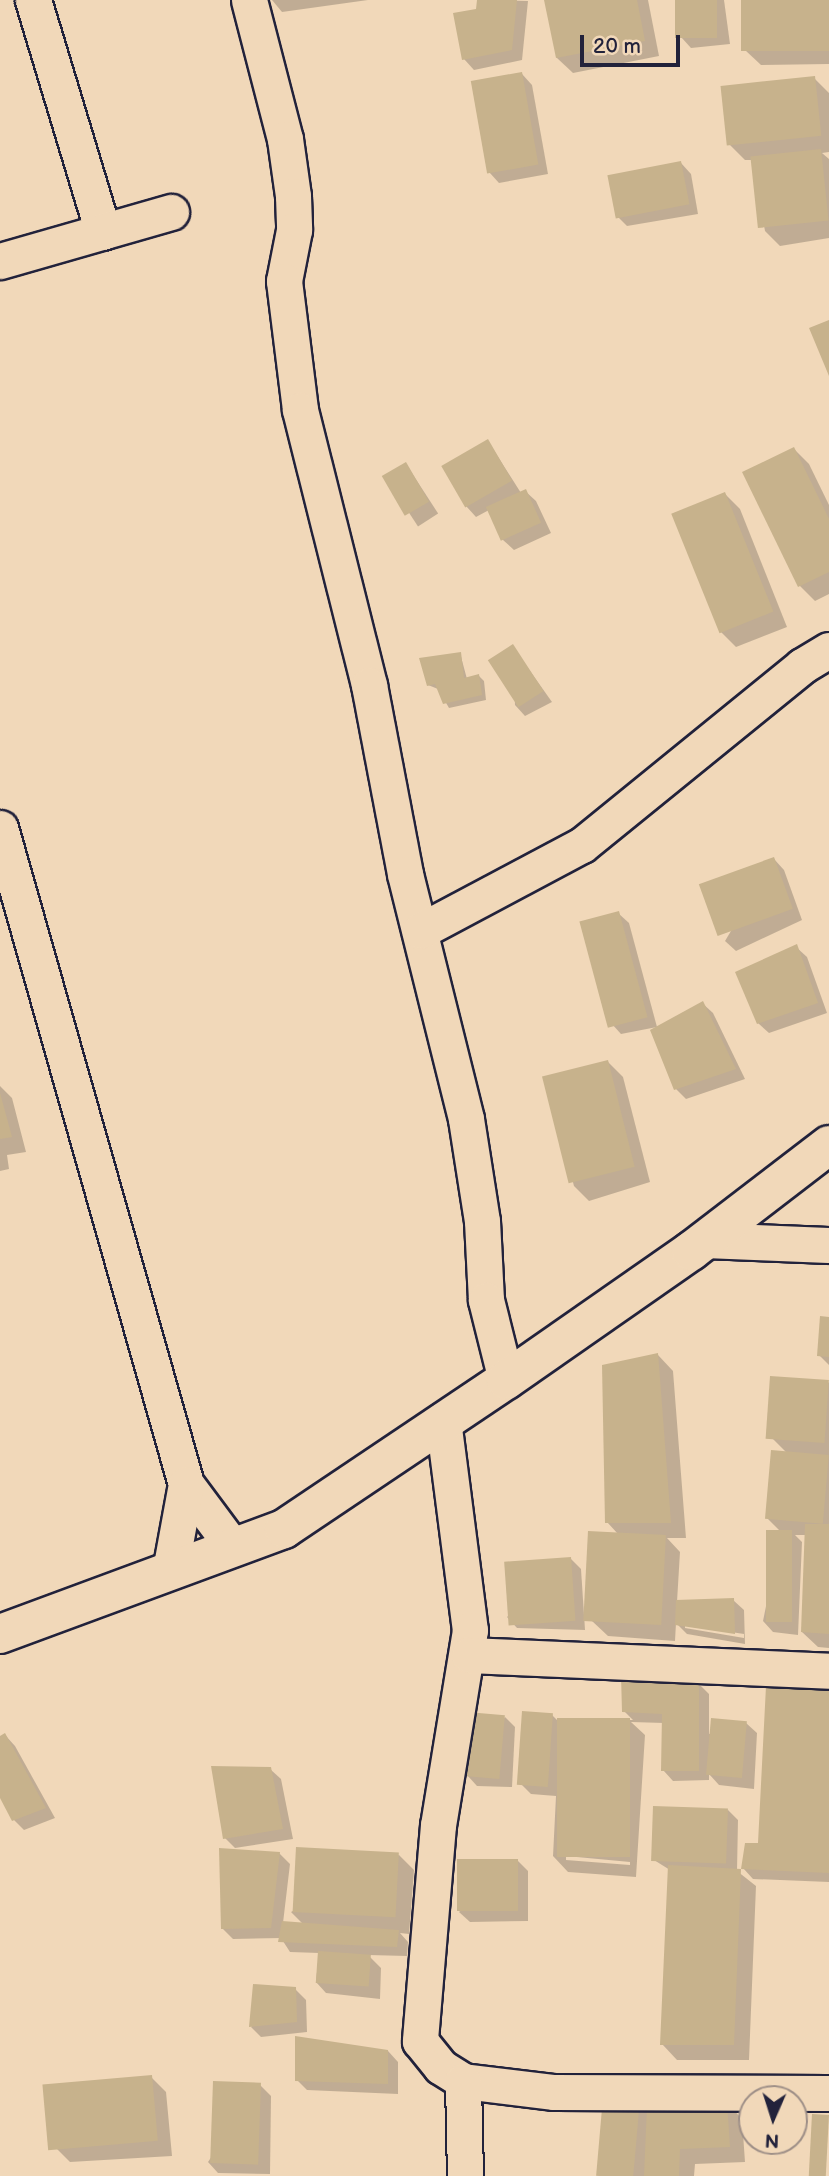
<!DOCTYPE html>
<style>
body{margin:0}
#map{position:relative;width:829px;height:2176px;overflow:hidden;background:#f1d8b9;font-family:"Balsamiq Sans",sans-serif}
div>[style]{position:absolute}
.shadow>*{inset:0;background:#0003;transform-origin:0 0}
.building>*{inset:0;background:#c7b28c;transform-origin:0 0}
.roads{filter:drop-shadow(2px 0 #22223b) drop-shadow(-2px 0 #22223b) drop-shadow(0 2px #22223b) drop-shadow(0 -2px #22223b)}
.minor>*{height:35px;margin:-17.5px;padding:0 17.5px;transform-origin:17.5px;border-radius:17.5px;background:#f1d8b9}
.tertiary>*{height:38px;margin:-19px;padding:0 19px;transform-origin:19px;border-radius:19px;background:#f1d8b9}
span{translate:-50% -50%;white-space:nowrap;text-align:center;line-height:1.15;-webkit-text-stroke:5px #f1d8b9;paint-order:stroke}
.north{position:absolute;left:738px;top:2085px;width:70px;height:70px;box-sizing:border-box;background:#f1d8b9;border:2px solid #9e8f87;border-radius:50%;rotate:183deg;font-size:19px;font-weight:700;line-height:28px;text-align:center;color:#22223b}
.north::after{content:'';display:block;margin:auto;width:24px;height:32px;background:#22223b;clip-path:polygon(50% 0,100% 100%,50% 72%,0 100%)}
.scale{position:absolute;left:580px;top:35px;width:100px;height:32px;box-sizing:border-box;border:4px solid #22223b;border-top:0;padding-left:9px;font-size:21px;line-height:24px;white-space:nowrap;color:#22223b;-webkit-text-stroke:5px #f1d8b9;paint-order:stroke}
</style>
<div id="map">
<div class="shadow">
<div style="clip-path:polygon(272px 0,368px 0,282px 12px)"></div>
<div style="clip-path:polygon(479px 0,528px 1px,522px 60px,474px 70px,464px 59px)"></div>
<div style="clip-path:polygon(546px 0,648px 0,659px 56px,573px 73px,557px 58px)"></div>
<div style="clip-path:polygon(677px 0,724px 0,730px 44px,691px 48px,681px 37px)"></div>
<div style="clip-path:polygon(743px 0,829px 0,829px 64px,761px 65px,745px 50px)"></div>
<div style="clip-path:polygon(522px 74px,532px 85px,548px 174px,499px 183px,489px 172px)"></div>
<div style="clip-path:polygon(814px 78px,829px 93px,829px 152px,822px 153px,829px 159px,829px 238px,780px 246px,765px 231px,752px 160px,745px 160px,730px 145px)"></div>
<div style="clip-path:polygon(681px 163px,691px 174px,698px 214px,627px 226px,616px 215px)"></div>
<div style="clip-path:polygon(488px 441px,521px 493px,525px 491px,536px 501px,551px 533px,514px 550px,503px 540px,489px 510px,476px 517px,466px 506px)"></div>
<div style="clip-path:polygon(794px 449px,809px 464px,829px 505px,829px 594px,815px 601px,800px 586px)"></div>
<div style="left:406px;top:464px;width:59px;height:24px;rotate:57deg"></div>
<div style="clip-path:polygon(725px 494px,740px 509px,787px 627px,736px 647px,721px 632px)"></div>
<div style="clip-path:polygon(513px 647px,552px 702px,525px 716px,515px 705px)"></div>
<div style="clip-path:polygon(460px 653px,467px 679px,479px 676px,484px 681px,486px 700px,449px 708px,438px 689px,428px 685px)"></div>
<div style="clip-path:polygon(774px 859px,784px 870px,802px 920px,736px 951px,725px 941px)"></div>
<div style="clip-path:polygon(618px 913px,629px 923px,657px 1027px,621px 1034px,611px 1023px)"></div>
<div style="clip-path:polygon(796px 947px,807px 957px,827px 1013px,769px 1033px,758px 1023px)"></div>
<div style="clip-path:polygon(702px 1003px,713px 1013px,745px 1079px,686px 1099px,676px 1089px)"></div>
<div style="clip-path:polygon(607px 1061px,623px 1077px,650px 1182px,589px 1201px,574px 1186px,544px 1079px)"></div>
<div style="clip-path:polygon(0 1086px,12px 1098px,26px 1152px,7px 1155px,9px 1169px,0 1171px)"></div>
<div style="clip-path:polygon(829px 1318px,829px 1365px,819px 1355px)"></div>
<div style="clip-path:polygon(evenodd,658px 1355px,673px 1371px,686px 1538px,667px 1538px,680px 1552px,677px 1602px,733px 1600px,744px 1610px,745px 1644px,687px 1634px,676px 1623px,675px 1641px,608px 1636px,592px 1621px,618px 1534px,607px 1522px,658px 1355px,685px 1625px,744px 1634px,744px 1638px,685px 1628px,685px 1625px)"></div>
<div style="clip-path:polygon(829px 1382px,829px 1648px,818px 1647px,802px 1632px,806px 1535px,795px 1535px,802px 1542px,798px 1635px,773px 1632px,763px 1621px,781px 1532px,768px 1519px,787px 1453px,772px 1438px)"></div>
<div style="clip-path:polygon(571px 1559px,581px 1569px,585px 1630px,517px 1628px,507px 1617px)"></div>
<div style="clip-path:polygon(evenodd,698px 1683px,709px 1694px,709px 1734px,746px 1723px,757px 1733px,754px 1789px,719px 1785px,709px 1774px,709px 1780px,673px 1781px,663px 1770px,664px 1723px,631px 1722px,645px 1735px,636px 1877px,568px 1872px,553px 1856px,556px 1796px,531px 1794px,521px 1784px,552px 1715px,557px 1720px,633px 1720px,624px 1711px,698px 1683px,566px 1856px,630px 1862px,630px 1865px,566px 1860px,566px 1856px)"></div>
<div style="clip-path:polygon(829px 1692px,829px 1882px,753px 1879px,743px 1868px,760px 1845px)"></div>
<div style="clip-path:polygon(505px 1717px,515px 1727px,512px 1787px,477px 1786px,467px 1775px)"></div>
<div style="clip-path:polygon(5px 1735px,15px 1746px,55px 1818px,24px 1830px,14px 1820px,0 1794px,0 1738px)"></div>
<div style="clip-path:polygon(270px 1769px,281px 1779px,293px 1839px,235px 1848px,225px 1838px)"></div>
<div style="clip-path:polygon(728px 1810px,738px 1820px,737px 1871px,756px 1886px,749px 2060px,677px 2060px,662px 2044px,670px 1870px,654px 1860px)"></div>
<div style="clip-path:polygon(279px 1853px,290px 1864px,283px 1923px,304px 1925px,291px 1912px,399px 1855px,414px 1870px,409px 1934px,400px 1933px,408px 1942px,407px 1956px,368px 1955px,381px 1968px,380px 1999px,326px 1993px,316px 1982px,319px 1953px,290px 1952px,281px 1938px,233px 1939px,222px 1928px)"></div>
<div style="clip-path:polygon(517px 1860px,528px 1871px,528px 1921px,470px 1922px,459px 1912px)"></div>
<div style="clip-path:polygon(295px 1989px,306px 2000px,307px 2032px,261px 2037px,251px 2027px)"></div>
<div style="clip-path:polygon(388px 2051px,398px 2062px,398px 2094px,307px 2090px,297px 2080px)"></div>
<div style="clip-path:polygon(151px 2077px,166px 2092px,172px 2156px,70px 2162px,54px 2146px)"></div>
<div style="clip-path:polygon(260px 2085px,271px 2096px,270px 2174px,218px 2173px,208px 2162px)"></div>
<div style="clip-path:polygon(604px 2099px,727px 2103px,742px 2119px,745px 2162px,695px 2164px,694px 2176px,600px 2176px)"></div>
</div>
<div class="building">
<div style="clip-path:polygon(477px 0,517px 0,512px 50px,462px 60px,453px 13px,476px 9px)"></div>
<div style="clip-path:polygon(544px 0,637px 0,645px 41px,556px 58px)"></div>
<div style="left:675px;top:0;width:42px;height:38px"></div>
<div style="left:741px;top:0;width:88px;height:51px"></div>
<div style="left:522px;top:72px;width:94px;height:52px;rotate:80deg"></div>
<div style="left:815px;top:76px;width:60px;height:95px;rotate:84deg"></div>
<div style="left:821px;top:149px;width:72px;height:71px;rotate:84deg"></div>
<div style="left:681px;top:161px;width:44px;height:75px;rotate:79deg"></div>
<div style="clip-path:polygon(829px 320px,829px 376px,809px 328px)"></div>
<div style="left:488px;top:439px;width:48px;height:54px;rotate:60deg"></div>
<div style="clip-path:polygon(794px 447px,829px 519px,829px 572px,798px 587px,742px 472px)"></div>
<div style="left:406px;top:462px;width:46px;height:28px;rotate:60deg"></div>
<div style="left:526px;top:489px;width:37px;height:44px;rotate:66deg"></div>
<div style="left:725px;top:492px;width:129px;height:58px;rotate:68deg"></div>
<div style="left:513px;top:644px;width:56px;height:30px;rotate:57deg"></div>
<div style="clip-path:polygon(461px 652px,464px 678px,479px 674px,482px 695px,443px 704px,435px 684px,427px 686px,419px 658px)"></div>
<div style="left:774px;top:857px;width:55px;height:80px;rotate:70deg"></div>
<div style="left:619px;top:911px;width:110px;height:41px;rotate:75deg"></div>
<div style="clip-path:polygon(797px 944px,818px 1003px,757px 1024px,735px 972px)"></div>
<div style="clip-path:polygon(703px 1001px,736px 1069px,674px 1090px,650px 1030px)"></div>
<div style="left:608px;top:1060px;width:110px;height:68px;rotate:76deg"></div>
<div style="clip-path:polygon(0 1093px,12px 1137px,0 1139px)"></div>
<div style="clip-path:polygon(820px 1316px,829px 1317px,829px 1357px,817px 1356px)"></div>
<div style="clip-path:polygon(658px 1353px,671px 1523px,605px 1523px,602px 1365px)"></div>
<div style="left:770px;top:1376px;width:59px;height:63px;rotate:4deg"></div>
<div style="left:771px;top:1450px;width:58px;height:69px;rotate:5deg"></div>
<div style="clip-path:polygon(805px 1524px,829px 1524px,829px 1634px,801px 1632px)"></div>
<div style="left:766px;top:1530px;width:26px;height:92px"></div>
<div style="left:588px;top:1531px;width:78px;height:90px;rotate:3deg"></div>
<div style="left:571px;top:1557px;width:64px;height:67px;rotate:86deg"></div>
<div style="clip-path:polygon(734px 1598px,735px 1634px,675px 1625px,676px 1600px)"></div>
<div style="clip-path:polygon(621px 1675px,699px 1682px,699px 1771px,661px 1771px,662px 1714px,622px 1712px)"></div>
<div style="clip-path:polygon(766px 1686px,829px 1690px,829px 1873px,741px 1869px,734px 2045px,660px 2045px,668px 1865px,741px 1869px,745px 1843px,758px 1843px)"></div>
<div style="left:522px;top:1711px;width:31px;height:74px;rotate:4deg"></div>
<div style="left:467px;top:1712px;width:38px;height:64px;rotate:5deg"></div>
<div style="left:557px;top:1718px;width:73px;height:139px"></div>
<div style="left:711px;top:1718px;width:36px;height:57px;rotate:5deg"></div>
<div style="clip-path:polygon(5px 1733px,46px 1808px,12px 1821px,0 1798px,0 1736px)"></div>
<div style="clip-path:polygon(211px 1766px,271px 1767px,283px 1829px,223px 1839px)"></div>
<div style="left:653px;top:1806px;width:75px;height:55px;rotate:2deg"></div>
<div style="left:296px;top:1847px;width:103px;height:65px;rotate:3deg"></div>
<div style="clip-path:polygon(219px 1848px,280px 1852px,271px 1928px,221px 1929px)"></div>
<div style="left:518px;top:1859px;width:52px;height:61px;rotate:90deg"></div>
<div style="clip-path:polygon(282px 1921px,399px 1930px,397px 1947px,278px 1942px)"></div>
<div style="left:318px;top:1951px;width:53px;height:32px;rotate:4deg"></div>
<div style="clip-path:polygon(253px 1984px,296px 1987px,297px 2022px,249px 2027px)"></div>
<div style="clip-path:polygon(295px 2036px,388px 2050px,388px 2084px,295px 2081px)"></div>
<div style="left:152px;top:2075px;width:66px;height:110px;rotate:85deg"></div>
<div style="left:213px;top:2081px;width:48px;height:82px;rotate:2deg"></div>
<div style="left:603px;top:2097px;width:37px;height:79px;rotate:5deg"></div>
<div style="clip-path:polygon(727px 2102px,730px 2147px,680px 2149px,679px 2176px,644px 2176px,647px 2106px)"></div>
<div style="left:812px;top:2114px;width:17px;height:62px;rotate:3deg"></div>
</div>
<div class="roads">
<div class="minor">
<div style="left:33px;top:0;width:242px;rotate:73.2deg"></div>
<div style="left:249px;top:0;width:144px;rotate:75.5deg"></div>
<div style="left:285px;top:139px;width:58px;rotate:82deg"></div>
<div style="left:293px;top:196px;width:34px;rotate:88deg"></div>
<div style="left:294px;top:230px;width:52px;rotate:101.1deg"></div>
<div style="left:284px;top:281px;width:130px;rotate:82.9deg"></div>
<div style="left:300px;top:410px;width:284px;rotate:75.9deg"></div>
<div style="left:369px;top:685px;width:192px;rotate:79.2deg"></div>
<div style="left:405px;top:874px;width:252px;rotate:76deg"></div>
<div style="left:466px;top:1119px;width:103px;rotate:81.1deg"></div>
<div style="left:482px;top:1221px;width:79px;rotate:87.1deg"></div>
<div style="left:486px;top:1300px;width:82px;rotate:76deg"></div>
<div style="left:0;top:261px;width:178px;rotate:-16deg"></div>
<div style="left:0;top:828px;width:682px;rotate:74.17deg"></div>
<div style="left:186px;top:1484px;width:79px;rotate:53.3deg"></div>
<div style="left:420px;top:931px;width:183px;rotate:-28deg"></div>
<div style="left:582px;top:845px;width:284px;rotate:-39.1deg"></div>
<div style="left:802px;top:666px;width:31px;rotate:-31deg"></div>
<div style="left:704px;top:1240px;width:125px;rotate:2.3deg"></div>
<div style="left:443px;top:1420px;width:212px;rotate:82.7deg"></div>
<div style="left:470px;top:1630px;width:198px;rotate:99.3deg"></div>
<div style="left:438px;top:1825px;width:217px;rotate:94.8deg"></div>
<div style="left:420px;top:2041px;width:33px;rotate:51deg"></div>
<div style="left:441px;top:2067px;width:26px;rotate:32deg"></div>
<div style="left:463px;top:2081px;width:92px;rotate:6.9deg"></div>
<div style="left:554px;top:2092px;width:275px;rotate:0.2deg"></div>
<div style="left:170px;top:1571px;width:88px;rotate:-79.6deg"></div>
<div style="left:469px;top:1655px;width:360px;rotate:2.5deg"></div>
<div style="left:463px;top:2081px;width:95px;rotate:88.8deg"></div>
</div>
<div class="tertiary">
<div style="left:0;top:1634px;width:303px;rotate:-20.3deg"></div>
<div style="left:284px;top:1529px;width:267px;rotate:-33.9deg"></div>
<div style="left:506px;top:1380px;width:226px;rotate:-34.9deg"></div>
<div style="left:691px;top:1251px;width:174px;rotate:-37.5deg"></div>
</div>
</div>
<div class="north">N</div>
<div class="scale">20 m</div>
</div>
